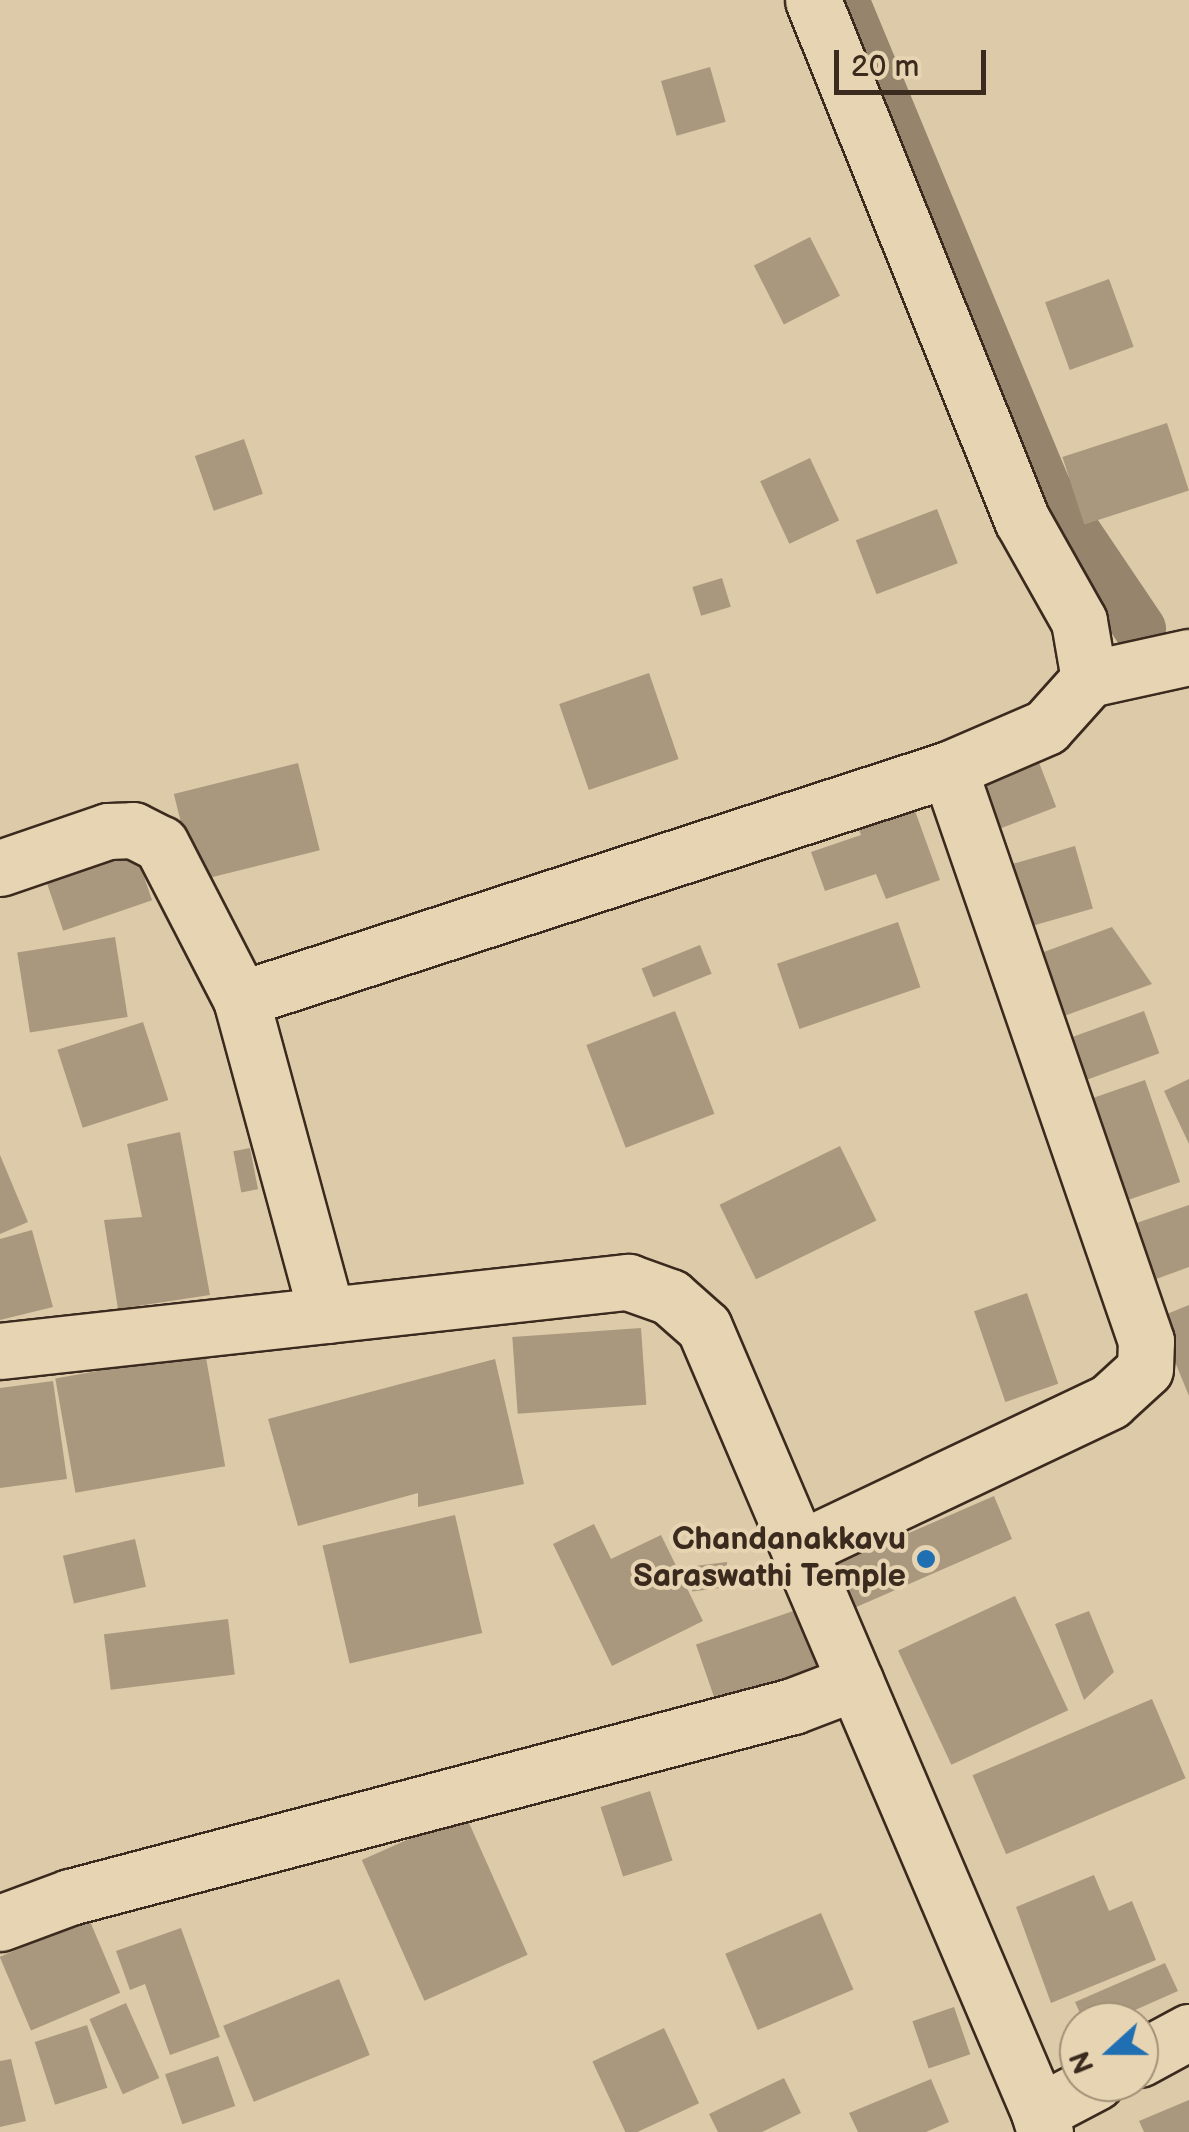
<!DOCTYPE html>
<style>
body{margin:0}
#map{position:relative;width:1189px;height:2132px;overflow:hidden;background:#ddcaa9;font-family:"Balsamiq Sans",sans-serif}
div>[style]{position:absolute}
.canal>*{height:52px;margin:-26px;padding:0 26px;transform-origin:26px;border-radius:26px;background:#96846c}
.building>*{inset:0;background:#aa987e;transform-origin:0 0}
.roads{filter:drop-shadow(2px 0 #3b2a1e) drop-shadow(-2px 0 #3b2a1e) drop-shadow(0 2px #3b2a1e) drop-shadow(0 -2px #3b2a1e)}
.minor>*{height:55px;margin:-27.5px;padding:0 27.5px;transform-origin:27.5px;border-radius:27.5px;background:#e7d4b2}
.major>*{height:55px;margin:-27.5px;padding:0 27.5px;transform-origin:27.5px;border-radius:27.5px;background:#e7d4b2}
.dots>*{width:28px;height:28px;translate:-50% -50%;box-sizing:border-box;border:5px solid #e7d4b2;border-radius:50%}
span{translate:-50% -50%;white-space:nowrap;text-align:center;line-height:1.15;-webkit-text-stroke:8px #e7d4b2;paint-order:stroke}
.poi-label{font-size:32px;color:#3b2a1e;font-weight:700}
.right{translate:-100% -50%;text-align:right}
.north{position:absolute;left:1059px;top:2002px;width:100px;height:100px;box-sizing:border-box;background:#e7d4b2;border:2px solid #a29077;border-radius:50%;rotate:249deg;font-size:28px;font-weight:700;line-height:40px;text-align:center;color:#3b2a1e}
.north::after{content:'';display:block;margin:auto;width:35px;height:45px;background:#1f6fb2;clip-path:polygon(50% 0,100% 100%,50% 72%,0 100%)}
.scale{position:absolute;left:834px;top:50px;width:152px;height:45px;box-sizing:border-box;border:5px solid #3b2a1e;border-top:0;padding-left:12px;font-size:30px;line-height:35px;white-space:nowrap;color:#3b2a1e;-webkit-text-stroke:8px #e7d4b2;paint-order:stroke}
</style>
<div id="map">
<div class="canal">
<div style="left:843px;top:0;width:528px;rotate:67.51deg"></div>
<div style="left:1045px;top:488px;width:170px;rotate:56deg"></div>
</div>
<div class="building">
<div style="left:710px;top:67px;width:57px;height:51px;rotate:74deg"></div>
<div style="left:810px;top:237px;width:66px;height:63px;rotate:63deg"></div>
<div style="left:1109px;top:279px;width:72px;height:68px;rotate:70deg"></div>
<div style="left:1167px;top:423px;width:71px;height:110px;rotate:72deg"></div>
<div style="left:244px;top:439px;width:58px;height:52px;rotate:71deg"></div>
<div style="left:810px;top:458px;width:69px;height:55px;rotate:65deg"></div>
<div style="left:937px;top:509px;width:58px;height:87px;rotate:69deg"></div>
<div style="left:722px;top:578px;width:30px;height:31px;rotate:73deg"></div>
<div style="left:649px;top:673px;width:91px;height:95px;rotate:71deg"></div>
<div style="left:1035px;top:752px;width:59px;height:69px;rotate:69deg"></div>
<div style="left:298px;top:763px;width:90px;height:128px;rotate:76deg"></div>
<div style="clip-path:polygon(906px 786px,940px 880px,886px 899px,876px 874px,825px 891px,811px 852px,861px 835px,850px 805px)"></div>
<div style="left:129px;top:833px;width:71px;height:94px;rotate:71deg"></div>
<div style="left:1075px;top:846px;width:65px;height:79px;rotate:74deg"></div>
<div style="left:898px;top:922px;width:69px;height:128px;rotate:71deg"></div>
<div style="clip-path:polygon(1112px 927px,1152px 984px,1064px 1016px,1041px 953px)"></div>
<div style="left:115px;top:937px;width:81px;height:99px;rotate:81deg"></div>
<div style="left:700px;top:945px;width:31px;height:63px;rotate:68deg"></div>
<div style="left:675px;top:1011px;width:110px;height:95px;rotate:69deg"></div>
<div style="left:1144px;top:1011px;width:45px;height:99px;rotate:70deg"></div>
<div style="left:143px;top:1022px;width:82px;height:90px;rotate:72deg"></div>
<div style="clip-path:polygon(1189px 1079px,1189px 1144px,1164px 1091px)"></div>
<div style="left:1145px;top:1080px;width:108px;height:72px;rotate:71deg"></div>
<div style="clip-path:polygon(180px 1132px,210px 1295px,118px 1309px,104px 1220px,142px 1217px,127px 1144px)"></div>
<div style="left:840px;top:1146px;width:83px;height:134px;rotate:64deg"></div>
<div style="left:250px;top:1148px;width:42px;height:17px;rotate:79deg"></div>
<div style="clip-path:polygon(0 1155px,28px 1222px,0 1234px)"></div>
<div style="clip-path:polygon(1189px 1205px,1189px 1267px,1140px 1285px,1119px 1229px)"></div>
<div style="clip-path:polygon(32px 1230px,53px 1307px,0 1320px,0 1239px)"></div>
<div style="left:1027px;top:1293px;width:96px;height:56px;rotate:71deg"></div>
<div style="clip-path:polygon(1189px 1305px,1189px 1396px,1157px 1318px)"></div>
<div style="left:641px;top:1328px;width:77px;height:129px;rotate:86deg"></div>
<div style="left:205px;top:1352px;width:116px;height:152px;rotate:80deg"></div>
<div style="clip-path:polygon(495px 1359px,524px 1484px,418px 1507px,418px 1493px,298px 1526px,268px 1419px)"></div>
<div style="clip-path:polygon(53px 1381px,67px 1479px,0 1488px,0 1388px)"></div>
<div style="clip-path:polygon(994px 1496px,1012px 1539px,845px 1612px,822px 1559px,904px 1522px,909px 1533px)"></div>
<div style="left:455px;top:1515px;width:121px;height:136px;rotate:77deg"></div>
<div style="clip-path:polygon(594px 1524px,611px 1559px,661px 1535px,703px 1621px,612px 1666px,553px 1544px)"></div>
<div style="left:135px;top:1539px;width:49px;height:74px;rotate:77deg"></div>
<div style="left:727px;top:1562px;width:25px;height:38px;rotate:83deg"></div>
<div style="left:1015px;top:1596px;width:126px;height:129px;rotate:65deg"></div>
<div style="left:799px;top:1609px;width:68px;height:109px;rotate:71deg"></div>
<div style="clip-path:polygon(1089px 1611px,1114px 1672px,1084px 1700px,1055px 1624px)"></div>
<div style="left:228px;top:1619px;width:56px;height:125px;rotate:83deg"></div>
<div style="left:1152px;top:1699px;width:86px;height:195px;rotate:67deg"></div>
<div style="left:650px;top:1791px;width:73px;height:52px;rotate:72deg"></div>
<div style="left:465px;top:1814px;width:154px;height:113px;rotate:66deg"></div>
<div style="clip-path:polygon(1094px 1875px,1109px 1911px,1132px 1901px,1156px 1960px,1051px 2003px,1016px 1907px)"></div>
<div style="left:821px;top:1913px;width:83px;height:104px;rotate:67deg"></div>
<div style="left:89px;top:1919px;width:80px;height:97px;rotate:67deg"></div>
<div style="clip-path:polygon(181px 1928px,220px 2037px,170px 2055px,145px 1984px,130px 1990px,116px 1951px)"></div>
<div style="clip-path:polygon(1165px 1963px,1178px 1991px,1108px 2022px,1084px 2022px,1075px 2002px)"></div>
<div style="left:339px;top:1979px;width:82px;height:125px;rotate:68deg"></div>
<div style="left:126px;top:2003px;width:82px;height:40px;rotate:66deg"></div>
<div style="left:954px;top:2007px;width:50px;height:44px;rotate:71deg"></div>
<div style="left:87px;top:2025px;width:66px;height:55px;rotate:72deg"></div>
<div style="left:664px;top:2028px;width:83px;height:79px;rotate:65deg"></div>
<div style="left:218px;top:2056px;width:53px;height:56px;rotate:71deg"></div>
<div style="clip-path:polygon(11px 2059px,26px 2121px,0 2127px,0 2061px)"></div>
<div style="clip-path:polygon(784px 2078px,801px 2113px,762px 2132px,718px 2132px,709px 2114px)"></div>
<div style="clip-path:polygon(931px 2079px,949px 2122px,926px 2132px,858px 2132px,849px 2113px)"></div>
<div style="clip-path:polygon(1189px 2100px,1189px 2132px,1144px 2132px,1139px 2121px)"></div>
</div>
<div class="roads">
<div class="minor">
<div style="left:1089px;top:679px;width:102px;rotate:-12.4deg"></div>
<div style="left:0;top:868px;width:114px;rotate:-18.9deg"></div>
<div style="left:108px;top:831px;width:25px;rotate:-2deg"></div>
<div style="left:133px;top:830px;width:31px;rotate:27deg"></div>
<div style="left:161px;top:844px;width:174px;rotate:62.7deg"></div>
<div style="left:241px;top:999px;width:327px;rotate:74.8deg"></div>
<div style="left:327px;top:1315px;width:303px;rotate:-6.3deg"></div>
<div style="left:628px;top:1282px;width:45px;rotate:19.7deg"></div>
<div style="left:670px;top:1297px;width:45px;rotate:41.4deg"></div>
<div style="left:704px;top:1327px;width:853px;rotate:66.89deg"></div>
<div style="left:241px;top:999px;width:744px;rotate:-18deg"></div>
<div style="left:0;top:1351px;width:329px;rotate:-6.3deg"></div>
<div style="left:801px;top:1548px;width:342px;rotate:-25.4deg"></div>
<div style="left:1110px;top:1401px;width:47px;rotate:-42.4deg"></div>
<div style="left:1145px;top:1369px;width:28px;rotate:-88deg"></div>
<div style="left:1146px;top:1341px;width:605px;rotate:-109deg"></div>
<div style="left:949px;top:769px;width:106px;rotate:-23.4deg"></div>
<div style="left:1046px;top:727px;width:64px;rotate:-48.1deg"></div>
<div style="left:1089px;top:679px;width:59px;rotate:-99.8deg"></div>
<div style="left:1079px;top:621px;width:116px;rotate:-119.4deg"></div>
<div style="left:1022px;top:520px;width:560px;rotate:-111.9deg"></div>
<div style="left:0;top:1923px;width:75px;rotate:-20.4deg"></div>
<div style="left:70px;top:1897px;width:748px;rotate:-14.8deg"></div>
<div style="left:793px;top:1706px;width:67px;rotate:-20.9deg"></div>
</div>
<div class="major">
<div style="left:1139px;top:2059px;width:57px;rotate:-28.4deg"></div>
<div style="left:1045px;top:2132px;width:21px;rotate:-107deg"></div>
<div style="left:1039px;top:2112px;width:64px;rotate:-27.8deg"></div>
</div>
</div>
<div class="dots">
<div style="left:926px;top:1559px;background:#1f6fb2"></div>
</div>
<div class="poi-label">
<span class="right" style="left:906px;top:1559px">Chandanakkavu<br>Saraswathi Temple</span>
</div>
<div class="north">N</div>
<div class="scale">20 m</div>
</div>
